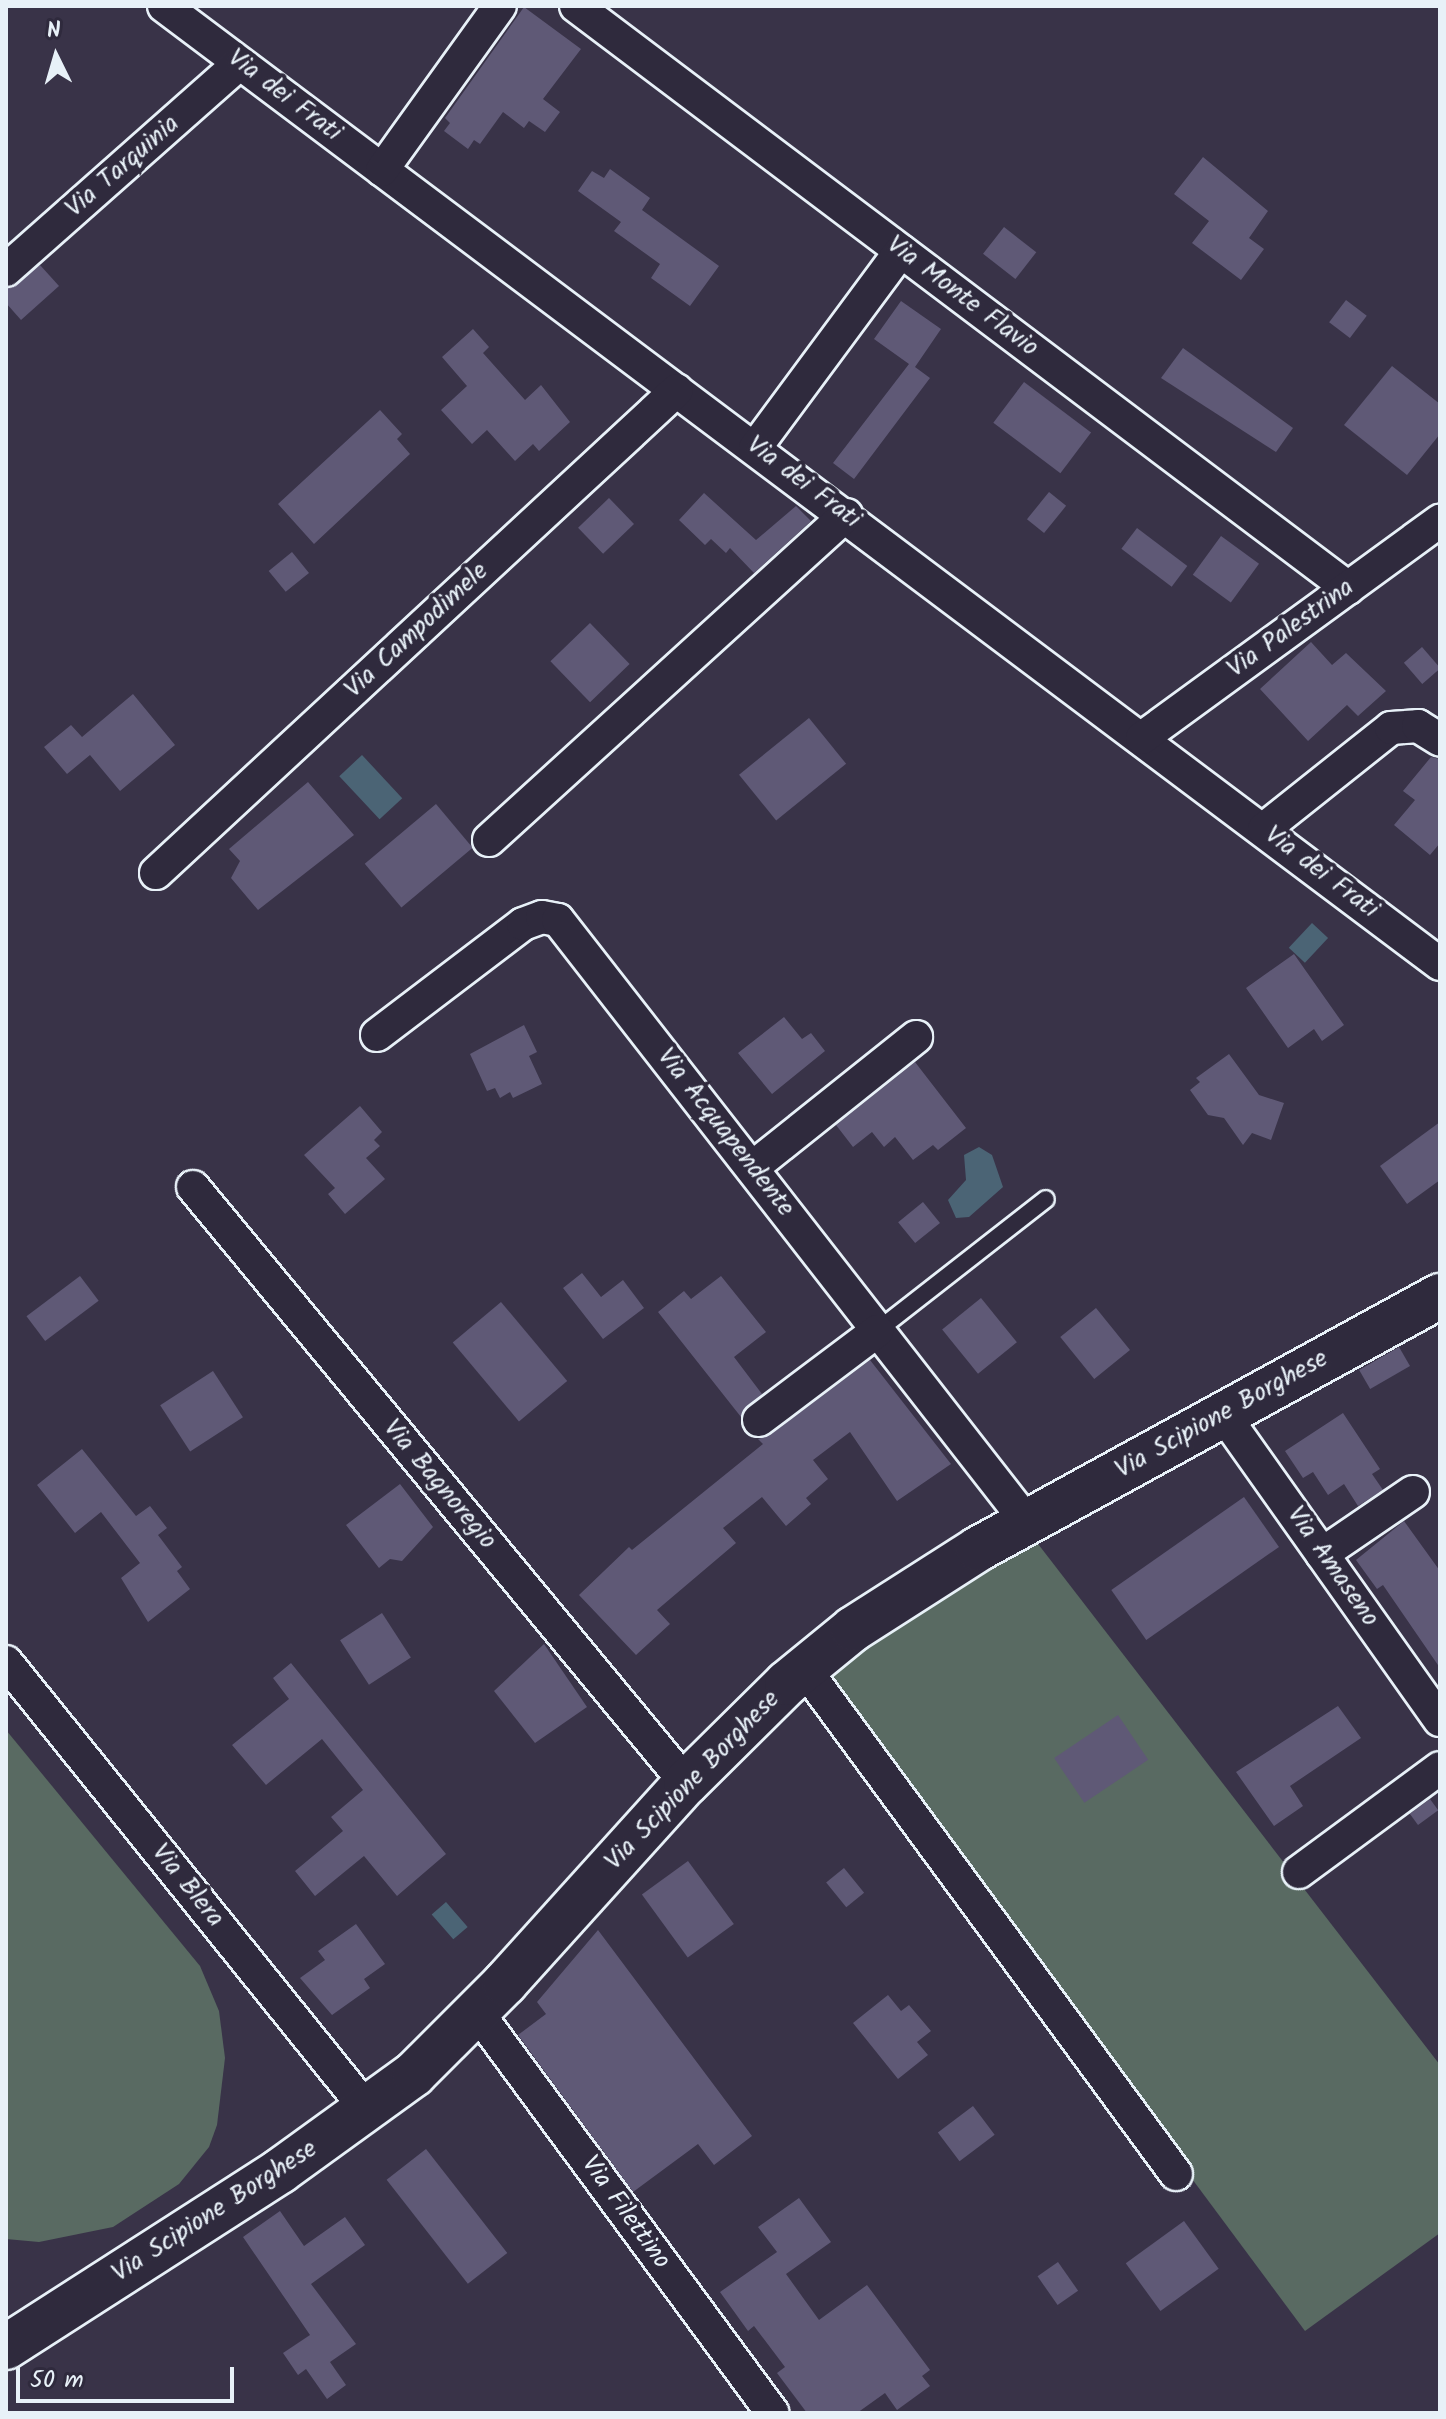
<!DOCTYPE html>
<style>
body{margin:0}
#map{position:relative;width:1446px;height:2419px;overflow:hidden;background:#393348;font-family:Kalam,sans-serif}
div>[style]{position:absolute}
.green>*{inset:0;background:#596a62}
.water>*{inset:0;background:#4b6475;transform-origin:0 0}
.building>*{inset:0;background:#5f5976;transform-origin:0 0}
.roads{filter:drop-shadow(2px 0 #e8f1f8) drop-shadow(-2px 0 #e8f1f8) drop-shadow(0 2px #e8f1f8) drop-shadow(0 -2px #e8f1f8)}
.lane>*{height:16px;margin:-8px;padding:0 8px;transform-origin:8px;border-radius:8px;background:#2f2a3d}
.street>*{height:32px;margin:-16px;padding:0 16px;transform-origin:16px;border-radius:16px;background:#2f2a3d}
.secondary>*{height:44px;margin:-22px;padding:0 22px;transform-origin:22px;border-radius:22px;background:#2f2a3d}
span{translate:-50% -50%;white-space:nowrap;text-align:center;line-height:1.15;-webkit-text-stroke:8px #2f2a3d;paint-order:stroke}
.street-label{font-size:26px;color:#e8f1f8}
.frame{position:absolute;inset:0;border:8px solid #e8f1f8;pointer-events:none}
.north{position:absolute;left:16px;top:16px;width:80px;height:80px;-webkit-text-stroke:6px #2f2a3d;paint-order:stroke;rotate:355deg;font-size:22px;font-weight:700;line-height:32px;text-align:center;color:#e8f1f8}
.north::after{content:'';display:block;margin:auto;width:28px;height:36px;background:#e8f1f8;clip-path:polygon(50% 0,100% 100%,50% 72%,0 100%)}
.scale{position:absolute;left:16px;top:2367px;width:218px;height:36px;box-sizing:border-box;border:4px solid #e8f1f8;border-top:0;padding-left:10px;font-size:24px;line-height:28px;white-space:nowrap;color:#e8f1f8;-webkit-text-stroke:6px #2f2a3d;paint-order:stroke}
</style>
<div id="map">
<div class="green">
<div style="clip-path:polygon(1035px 1540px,1440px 2065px,1440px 2233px,1305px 2331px,817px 1674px,896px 1615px)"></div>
<div style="clip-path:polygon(6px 1730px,200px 1966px,219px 2011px,225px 2058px,217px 2125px,209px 2147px,179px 2184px,113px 2227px,39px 2242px,6px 2239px)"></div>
</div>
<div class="water">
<div style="left:362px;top:755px;width:59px;height:31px;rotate:47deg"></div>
<div style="left:1312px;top:923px;width:22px;height:34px;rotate:43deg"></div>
<div style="clip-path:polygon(979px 1147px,992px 1155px,1003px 1187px,969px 1217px,956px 1218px,948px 1200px,966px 1180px,964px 1155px)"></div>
<div style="left:446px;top:1902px;width:33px;height:19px;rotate:49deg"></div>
</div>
<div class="building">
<div style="clip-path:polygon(524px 7px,581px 49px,543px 99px,560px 112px,545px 132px,529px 121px,524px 128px,503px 112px,480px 144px,474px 140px,468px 149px,444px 131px,450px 123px,445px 118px)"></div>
<div style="clip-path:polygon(1203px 157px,1268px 211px,1249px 238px,1264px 249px,1241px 280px,1192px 243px,1209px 221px,1174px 194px)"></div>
<div style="clip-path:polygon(610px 169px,650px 198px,642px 210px,719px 266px,690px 306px,651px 278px,660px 264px,614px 231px,621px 222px,578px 191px,592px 171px,604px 178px)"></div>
<div style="left:1004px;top:227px;width:41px;height:34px;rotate:38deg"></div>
<div style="clip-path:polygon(40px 265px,59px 286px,21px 320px,6px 303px,6px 288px)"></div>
<div style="left:1346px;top:300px;width:26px;height:28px;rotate:37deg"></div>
<div style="clip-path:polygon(901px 301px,941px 329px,915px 367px,930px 378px,854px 479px,833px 463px,909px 364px,874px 339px)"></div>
<div style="clip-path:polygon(473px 329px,489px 347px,483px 353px,525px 400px,541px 385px,570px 422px,539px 451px,533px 444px,515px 461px,487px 430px,472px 444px,441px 410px,467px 386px,442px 357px)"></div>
<div style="clip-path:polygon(1183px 348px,1293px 428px,1276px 452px,1161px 378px)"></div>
<div style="clip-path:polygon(1392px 366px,1440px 404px,1440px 434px,1407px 475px,1344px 425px)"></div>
<div style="left:1024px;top:382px;width:84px;height:51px;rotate:37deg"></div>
<div style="clip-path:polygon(380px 410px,402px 434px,397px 439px,410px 454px,314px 544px,278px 504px)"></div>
<div style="left:1049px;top:492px;width:22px;height:35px;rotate:39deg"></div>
<div style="clip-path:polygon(704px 493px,756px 540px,796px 506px,811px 521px,754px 573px,730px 548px,726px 553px,711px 539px,705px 545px,679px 520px)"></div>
<div style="left:609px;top:498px;width:36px;height:43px;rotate:46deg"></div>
<div style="left:1137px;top:528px;width:63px;height:26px;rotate:37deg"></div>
<div style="left:1221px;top:536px;width:47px;height:48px;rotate:36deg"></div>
<div style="left:292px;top:552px;width:27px;height:30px;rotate:51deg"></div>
<div style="left:590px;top:623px;width:57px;height:55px;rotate:46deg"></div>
<div style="clip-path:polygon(1311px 642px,1332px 665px,1346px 653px,1386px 691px,1358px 716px,1347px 705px,1308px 741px,1260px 689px)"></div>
<div style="left:1422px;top:647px;width:28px;height:24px;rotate:49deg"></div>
<div style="clip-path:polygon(133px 694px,175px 745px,120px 791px,90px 755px,67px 774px,44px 747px,71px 725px,82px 737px)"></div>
<div style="left:809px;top:718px;width:59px;height:90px;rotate:51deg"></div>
<div style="clip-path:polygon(1431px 757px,1440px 759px,1440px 843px,1430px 855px,1394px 825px,1415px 800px,1403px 791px)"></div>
<div style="clip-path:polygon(308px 782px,354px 835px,258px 910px,231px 878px,240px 861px,229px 849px)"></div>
<div style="left:436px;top:804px;width:57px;height:93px;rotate:50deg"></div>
<div style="clip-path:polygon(1294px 954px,1344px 1025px,1322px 1041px,1314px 1029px,1288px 1048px,1246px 988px)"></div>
<div style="clip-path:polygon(784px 1017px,802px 1039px,811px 1033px,825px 1051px,772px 1094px,738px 1053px)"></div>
<div style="clip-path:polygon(524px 1025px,537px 1052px,529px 1056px,542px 1084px,513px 1098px,510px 1092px,500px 1098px,495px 1088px,487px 1091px,470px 1054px)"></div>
<div style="clip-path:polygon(1229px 1054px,1259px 1095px,1284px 1103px,1271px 1140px,1252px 1133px,1243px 1145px,1224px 1118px,1208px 1115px,1190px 1090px,1200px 1082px,1196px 1078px)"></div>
<div style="clip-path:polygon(915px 1062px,966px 1128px,938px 1150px,933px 1145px,913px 1160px,895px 1137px,884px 1147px,872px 1132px,853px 1147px,836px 1125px)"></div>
<div style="clip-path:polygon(360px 1106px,382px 1132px,374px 1140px,380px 1146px,366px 1158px,385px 1179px,345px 1214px,328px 1194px,335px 1188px,304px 1155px)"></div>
<div style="clip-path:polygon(1440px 1122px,1440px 1180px,1407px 1204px,1380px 1166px)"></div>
<div style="left:923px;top:1202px;width:27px;height:32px;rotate:51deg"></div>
<div style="clip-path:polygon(582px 1273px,601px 1297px,623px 1280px,644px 1308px,603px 1339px,563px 1288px)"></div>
<div style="left:80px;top:1276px;width:31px;height:67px;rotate:53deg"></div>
<div style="clip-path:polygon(721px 1276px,766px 1332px,734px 1357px,762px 1394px,741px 1417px,658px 1312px,684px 1291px,691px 1299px)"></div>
<div style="left:981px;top:1298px;width:57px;height:50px;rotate:51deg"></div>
<div style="left:501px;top:1302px;width:103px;height:63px;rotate:50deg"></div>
<div style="left:1096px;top:1308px;width:54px;height:46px;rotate:51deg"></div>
<div style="left:1399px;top:1347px;width:22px;height:46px;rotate:60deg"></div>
<div style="clip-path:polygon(870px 1360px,951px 1464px,897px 1501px,850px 1432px,813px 1460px,828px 1479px,806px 1498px,811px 1504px,786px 1526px,762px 1497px,723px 1528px,736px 1543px,657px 1610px,670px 1624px,636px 1655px,579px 1595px,629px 1547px,632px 1550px,763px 1444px,758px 1439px,770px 1435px)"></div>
<div style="left:213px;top:1371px;width:55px;height:63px;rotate:57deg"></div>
<div style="clip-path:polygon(1343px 1413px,1380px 1469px,1372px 1474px,1383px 1490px,1358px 1506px,1344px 1484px,1328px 1495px,1313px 1472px,1303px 1478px,1285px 1451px)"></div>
<div style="clip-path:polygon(82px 1449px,136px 1516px,150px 1506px,167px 1528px,158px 1535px,182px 1567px,177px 1571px,190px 1589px,148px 1622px,121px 1578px,140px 1563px,101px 1512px,75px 1533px,37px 1485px)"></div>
<div style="clip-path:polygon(400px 1484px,433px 1527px,402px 1561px,390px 1559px,379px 1568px,346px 1525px)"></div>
<div style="left:1244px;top:1497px;width:61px;height:162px;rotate:55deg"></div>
<div style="clip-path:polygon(1404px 1521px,1440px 1571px,1440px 1668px,1383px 1585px,1377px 1589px,1356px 1560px)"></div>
<div style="left:382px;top:1613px;width:53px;height:50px;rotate:57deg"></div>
<div style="clip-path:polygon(544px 1644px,587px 1707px,535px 1743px,494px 1691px)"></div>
<div style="clip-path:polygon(291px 1663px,446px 1854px,397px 1896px,364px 1856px,315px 1896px,295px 1871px,343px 1831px,331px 1817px,363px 1790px,322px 1739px,266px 1785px,232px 1745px,289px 1699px,273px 1678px)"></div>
<div style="clip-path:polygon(1338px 1706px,1361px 1738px,1290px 1786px,1303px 1806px,1274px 1826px,1236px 1772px)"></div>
<div style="left:1118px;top:1715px;width:54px;height:77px;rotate:56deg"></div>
<div style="left:1430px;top:1799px;width:14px;height:25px;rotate:54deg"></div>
<div style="left:688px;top:1861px;width:78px;height:57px;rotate:54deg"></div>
<div style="left:844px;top:1868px;width:32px;height:23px;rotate:51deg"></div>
<div style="clip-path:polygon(356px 1924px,385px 1964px,364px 1979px,370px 1988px,332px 2015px,300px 1978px,325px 1960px,318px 1951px)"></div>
<div style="clip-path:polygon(598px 1930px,752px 2136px,714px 2165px,698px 2144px,633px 2192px,518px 2035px,546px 2014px,537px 2002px)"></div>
<div style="clip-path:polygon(888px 1995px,901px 2011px,909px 2005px,931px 2031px,917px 2042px,928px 2055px,898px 2079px,853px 2023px)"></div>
<div style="left:973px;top:2106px;width:36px;height:44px;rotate:53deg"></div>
<div style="left:426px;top:2149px;width:132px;height:50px;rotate:52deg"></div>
<div style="clip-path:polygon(799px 2198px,831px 2242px,786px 2274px,819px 2320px,867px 2285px,930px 2370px,922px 2376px,930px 2386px,897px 2410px,885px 2393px,857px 2413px,807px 2413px,777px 2373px,785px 2367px,754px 2326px,748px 2331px,720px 2292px,777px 2252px,758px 2227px)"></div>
<div style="clip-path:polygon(280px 2211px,304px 2246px,345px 2217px,365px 2245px,311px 2284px,356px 2344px,330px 2362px,346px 2385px,327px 2399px,306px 2369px,298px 2375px,283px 2353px,310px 2335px,243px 2237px)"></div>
<div style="left:1184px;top:2221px;width:59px;height:72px;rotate:54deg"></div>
<div style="left:1058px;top:2262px;width:35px;height:25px;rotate:55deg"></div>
</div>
<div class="roads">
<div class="lane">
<div style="left:877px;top:1331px;width:214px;rotate:-38deg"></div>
</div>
<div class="street">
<div style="left:164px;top:6px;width:1596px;rotate:36.9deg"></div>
<div style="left:576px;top:6px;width:967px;rotate:37.01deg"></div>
<div style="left:382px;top:170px;width:202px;rotate:-54.3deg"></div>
<div style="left:6px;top:270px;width:311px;rotate:-41.5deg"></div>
<div style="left:755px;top:448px;width:245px;rotate:-53.5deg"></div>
<div style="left:1142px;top:738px;width:369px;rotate:-36.1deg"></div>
<div style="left:1264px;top:829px;width:162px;rotate:-38.5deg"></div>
<div style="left:1391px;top:728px;width:27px;rotate:-4deg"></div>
<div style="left:1418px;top:726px;width:26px;rotate:32deg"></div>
<div style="left:489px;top:840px;width:483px;rotate:-42.3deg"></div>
<div style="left:156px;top:873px;width:710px;rotate:-42.83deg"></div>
<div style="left:377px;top:1035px;width:183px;rotate:-37.2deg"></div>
<div style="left:523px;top:924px;width:20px;rotate:-20deg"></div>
<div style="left:542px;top:917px;width:16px;rotate:11deg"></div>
<div style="left:558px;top:920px;width:763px;rotate:52.08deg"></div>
<div style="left:752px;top:1168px;width:210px;rotate:-38.6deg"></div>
<div style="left:193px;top:1187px;width:773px;rotate:50.4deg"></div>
<div style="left:1223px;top:1414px;width:375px;rotate:54.7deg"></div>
<div style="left:759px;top:1420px;width:148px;rotate:-37deg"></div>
<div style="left:1322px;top:1554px;width:110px;rotate:-34.3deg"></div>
<div style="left:6px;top:1662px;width:577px;rotate:51.12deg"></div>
<div style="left:804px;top:1668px;width:628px;rotate:53.68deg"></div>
<div style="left:1299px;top:1872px;width:175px;rotate:-36.4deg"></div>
<div style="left:477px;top:2012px;width:498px;rotate:53.6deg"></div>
</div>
<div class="secondary">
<div style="left:6px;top:2347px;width:326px;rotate:-32.7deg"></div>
<div style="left:280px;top:2171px;width:165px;rotate:-35.9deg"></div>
<div style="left:414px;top:2074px;width:129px;rotate:-45deg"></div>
<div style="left:505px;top:1983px;width:270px;rotate:-47.9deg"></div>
<div style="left:686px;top:1783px;width:142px;rotate:-44.7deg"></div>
<div style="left:787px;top:1683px;width:85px;rotate:-39.3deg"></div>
<div style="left:853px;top:1629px;width:148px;rotate:-32.6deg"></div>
<div style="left:978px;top:1549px;width:527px;rotate:-28.71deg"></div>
</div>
</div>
<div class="street-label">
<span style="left:284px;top:96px;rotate:37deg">Via dei Frati</span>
<span style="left:123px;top:167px;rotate:-41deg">Via Tarquinia</span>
<span style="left:962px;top:297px;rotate:37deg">Via Monte Flavio</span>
<span style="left:803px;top:483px;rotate:37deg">Via dei Frati</span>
<span style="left:1291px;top:629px;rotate:-36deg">Via Palestrina</span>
<span style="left:417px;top:631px;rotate:-43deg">Via Campodimele</span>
<span style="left:1321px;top:873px;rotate:37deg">Via dei Frati</span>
<span style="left:725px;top:1133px;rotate:52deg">Via Acquapendente</span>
<span style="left:1222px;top:1415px;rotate:-29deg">Via Scipione Borghese</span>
<span style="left:439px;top:1485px;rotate:50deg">Via Bagnoregio</span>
<span style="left:1332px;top:1567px;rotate:55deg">Via Amaseno</span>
<span style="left:693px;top:1781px;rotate:-46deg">Via Scipione Borghese</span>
<span style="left:187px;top:1886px;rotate:51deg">Via Blera</span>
<span style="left:215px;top:2212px;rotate:-33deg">Via Scipione Borghese</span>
<span style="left:625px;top:2213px;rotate:54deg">Via Filettino</span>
</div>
<div class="frame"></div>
<div class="north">N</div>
<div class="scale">50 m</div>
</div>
